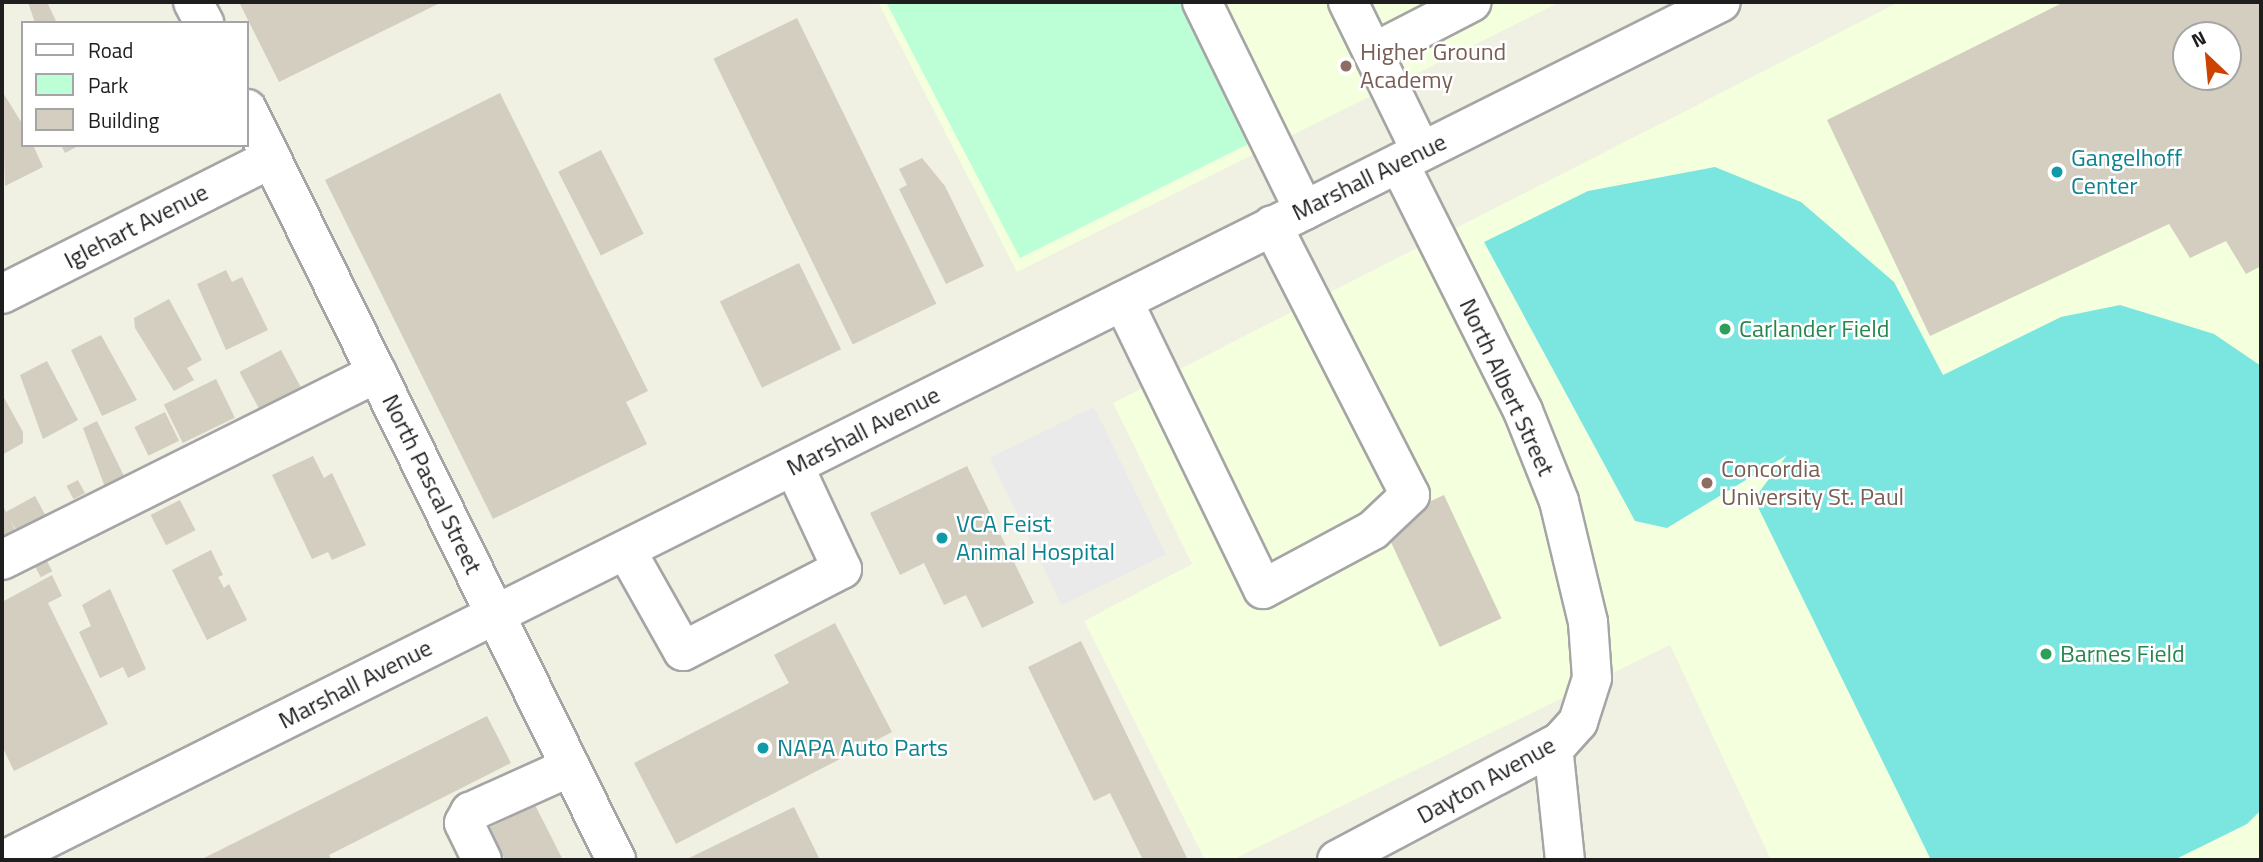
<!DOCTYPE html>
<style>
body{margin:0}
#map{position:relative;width:2263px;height:862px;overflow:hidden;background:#f0f0e3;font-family:"Titillium Web",sans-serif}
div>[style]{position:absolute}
.education>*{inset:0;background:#f4ffdd}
.park>*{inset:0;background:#bcfed6}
.pitch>*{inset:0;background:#7ae6df}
.parking>*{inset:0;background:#eaeaea;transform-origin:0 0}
.building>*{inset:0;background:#d3cec0;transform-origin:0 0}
.roads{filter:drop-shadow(2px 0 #a5a5a5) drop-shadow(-2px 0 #a5a5a5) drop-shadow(0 2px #a5a5a5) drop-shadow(0 -2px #a5a5a5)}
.minor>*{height:38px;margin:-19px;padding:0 19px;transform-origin:19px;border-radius:19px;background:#fff}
.dots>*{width:19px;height:19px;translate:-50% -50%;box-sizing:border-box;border:4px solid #fff;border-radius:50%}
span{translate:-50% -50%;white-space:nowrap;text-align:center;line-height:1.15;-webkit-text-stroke:5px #fff;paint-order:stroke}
.education-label{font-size:24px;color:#785e54}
.left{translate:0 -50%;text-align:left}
.culture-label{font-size:24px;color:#0d838f}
.street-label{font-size:24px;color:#1e1e1e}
.leisure-label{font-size:24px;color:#27864d}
.frame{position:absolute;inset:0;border:4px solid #1e1e1e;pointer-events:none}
.legend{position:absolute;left:21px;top:21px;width:228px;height:126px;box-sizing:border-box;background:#fff;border:2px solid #a5a5a5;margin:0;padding:9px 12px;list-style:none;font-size:21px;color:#1e1e1e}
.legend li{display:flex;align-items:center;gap:14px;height:35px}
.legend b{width:35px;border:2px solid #a5a5a5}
.north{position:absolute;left:2172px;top:21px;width:70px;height:70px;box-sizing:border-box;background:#fff;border:2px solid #a5a5a5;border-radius:50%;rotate:334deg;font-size:19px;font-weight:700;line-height:28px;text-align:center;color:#1e1e1e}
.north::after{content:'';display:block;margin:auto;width:24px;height:32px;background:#cc4200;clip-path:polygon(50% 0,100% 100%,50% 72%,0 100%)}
</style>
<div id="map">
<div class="education">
<div style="clip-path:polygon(878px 2px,1560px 2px,1017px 272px)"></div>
<div style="clip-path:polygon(evenodd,1899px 2px,2261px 2px,2261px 859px,1771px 860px,1670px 645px,1232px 860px,1205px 860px,1084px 621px,1192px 564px,1113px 403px,1899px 2px,2186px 35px,2228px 35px,2228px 77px,2186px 77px,2186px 35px)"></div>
</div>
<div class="park">
<div style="clip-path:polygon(886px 2px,1190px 2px,1258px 139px,1020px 258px)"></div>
</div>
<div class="pitch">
<div style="clip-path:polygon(1715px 167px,1801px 202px,1894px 282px,1943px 375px,2061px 317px,2120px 305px,2214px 334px,2261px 366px,2261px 810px,2247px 824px,2174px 860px,1931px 860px,1754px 499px,1787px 455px,1667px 528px,1635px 521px,1484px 242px,1588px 191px)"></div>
</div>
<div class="parking">
<div style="left:1094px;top:407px;width:164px;height:116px;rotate:64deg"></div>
</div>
<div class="building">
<div style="clip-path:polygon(28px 2px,47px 2px,56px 21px,35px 23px)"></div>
<div style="clip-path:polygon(239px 2px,442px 2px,279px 82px)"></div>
<div style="clip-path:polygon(evenodd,2064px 2px,2261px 2px,2261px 266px,2246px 274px,2226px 241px,2190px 258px,2169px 224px,1930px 336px,1827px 120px,2064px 2px,2186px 35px,2228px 35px,2228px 77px,2186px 77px,2186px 35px)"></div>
<div style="left:797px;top:18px;width:318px;height:93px;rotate:64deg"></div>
<div style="clip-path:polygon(2px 91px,23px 125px,23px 145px,33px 145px,43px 167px,5px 186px)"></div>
<div style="clip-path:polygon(500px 93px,648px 391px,626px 402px,647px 444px,493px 519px,325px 180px)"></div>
<div style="clip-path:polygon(61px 145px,80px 145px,65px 153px)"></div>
<div style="left:601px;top:150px;width:94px;height:48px;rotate:63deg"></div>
<div style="clip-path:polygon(922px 158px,945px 186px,984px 266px,946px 284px,899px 189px,907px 185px,899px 169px)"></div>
<div style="left:799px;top:263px;width:96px;height:88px;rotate:64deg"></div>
<div style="clip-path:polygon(226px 270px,232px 282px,242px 277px,268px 330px,226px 350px,197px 284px)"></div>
<div style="clip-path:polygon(169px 299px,202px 360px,187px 368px,194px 380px,174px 391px,135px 328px,134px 318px)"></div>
<div style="clip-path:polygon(101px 335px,137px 400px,102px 416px,71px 350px)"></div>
<div style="left:281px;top:350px;width:45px;height:47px;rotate:62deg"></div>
<div style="clip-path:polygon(47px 361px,78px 420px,43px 439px,20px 375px)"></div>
<div style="left:216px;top:379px;width:43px;height:58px;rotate:64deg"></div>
<div style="clip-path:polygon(2px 394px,23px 432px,23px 443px,2px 455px)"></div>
<div style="left:165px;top:412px;width:32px;height:34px;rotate:64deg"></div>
<div style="clip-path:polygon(97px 421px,126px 480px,106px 490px,83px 428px)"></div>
<div style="clip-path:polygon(313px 456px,324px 478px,332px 473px,366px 545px,332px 560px,328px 552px,312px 559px,272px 475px)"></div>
<div style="clip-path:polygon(967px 466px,1034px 603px,982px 628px,966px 595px,944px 605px,924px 563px,900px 575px,870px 513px)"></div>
<div style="left:78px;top:480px;width:15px;height:13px;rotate:62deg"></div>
<div style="left:1444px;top:495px;width:136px;height:68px;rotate:65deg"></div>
<div style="clip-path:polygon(35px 496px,49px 522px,20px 537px,10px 519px,15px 530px,2px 537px,2px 504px,6px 512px)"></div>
<div style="left:180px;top:500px;width:34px;height:33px;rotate:63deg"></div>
<div style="clip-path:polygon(211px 550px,223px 575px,218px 577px,224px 588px,229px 584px,247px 620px,207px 640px,172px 570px)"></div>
<div style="left:45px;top:557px;width:16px;height:13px;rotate:63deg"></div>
<div style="clip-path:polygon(52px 575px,62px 596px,48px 603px,108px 724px,14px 771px,2px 746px,2px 602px)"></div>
<div style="clip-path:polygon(110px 589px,146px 669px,128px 678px,123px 667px,100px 678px,79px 632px,91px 626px,82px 605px)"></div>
<div style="clip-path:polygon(835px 623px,892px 732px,676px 844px,634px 763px,789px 683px,774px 655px)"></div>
<div style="clip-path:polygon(1081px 641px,1188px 860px,1143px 860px,1110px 793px,1094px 801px,1028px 667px)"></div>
<div style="clip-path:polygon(487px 716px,511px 763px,329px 855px,332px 860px,200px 860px)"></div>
<div style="clip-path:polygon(535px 805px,563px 860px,505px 860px,489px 828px)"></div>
<div style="clip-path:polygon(794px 807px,820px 860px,685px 860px)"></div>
</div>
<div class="roads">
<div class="minor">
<div style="left:193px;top:2px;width:24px;rotate:62deg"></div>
<div style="left:1202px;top:2px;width:232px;rotate:63.9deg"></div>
<div style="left:1348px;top:2px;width:166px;rotate:63.9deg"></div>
<div style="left:1373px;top:53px;width:111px;rotate:-27.3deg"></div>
<div style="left:247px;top:109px;width:837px;rotate:63.83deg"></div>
<div style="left:2px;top:294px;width:301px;rotate:-26.7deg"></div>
<div style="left:1123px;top:301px;width:320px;rotate:64.1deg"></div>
<div style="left:1263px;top:589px;width:125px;rotate:-28.2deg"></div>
<div style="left:1373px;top:530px;width:51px;rotate:-43.4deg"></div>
<div style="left:1410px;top:495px;width:303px;rotate:-117.1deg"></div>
<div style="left:626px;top:550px;width:116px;rotate:60.6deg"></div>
<div style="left:683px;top:651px;width:179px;rotate:-27.3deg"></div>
<div style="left:842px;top:569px;width:114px;rotate:-115deg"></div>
<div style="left:2px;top:560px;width:419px;rotate:-26.5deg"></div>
<div style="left:1553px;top:746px;width:115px;rotate:84deg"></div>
<div style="left:4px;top:860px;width:1919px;rotate:-26.55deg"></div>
<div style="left:482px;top:860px;width:41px;rotate:-115.9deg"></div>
<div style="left:464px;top:823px;width:13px;rotate:-61deg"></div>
<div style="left:470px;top:812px;width:110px;rotate:-24.2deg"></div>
<div style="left:1337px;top:860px;width:252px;rotate:-27.9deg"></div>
<div style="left:1560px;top:742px;width:27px;rotate:-48deg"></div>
<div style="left:1578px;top:722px;width:46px;rotate:-72.3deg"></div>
<div style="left:1592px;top:678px;width:56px;rotate:-94.1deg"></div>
<div style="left:1588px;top:622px;width:124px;rotate:-103.5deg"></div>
<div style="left:1559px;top:501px;width:97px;rotate:-111.8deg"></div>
<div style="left:1523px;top:411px;width:277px;rotate:-116.6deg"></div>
</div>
</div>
<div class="dots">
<div style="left:1346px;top:66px;background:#8d6e63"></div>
<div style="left:2057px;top:172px;background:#0f9aa8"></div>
<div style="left:1725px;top:329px;background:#2e9e5b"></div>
<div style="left:1707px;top:483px;background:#8d6e63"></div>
<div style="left:942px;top:538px;background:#0f9aa8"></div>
<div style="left:2046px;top:654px;background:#2e9e5b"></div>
<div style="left:763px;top:748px;background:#0f9aa8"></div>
</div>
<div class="education-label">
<span class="left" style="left:1360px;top:66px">Higher Ground<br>Academy</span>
<span class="left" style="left:1721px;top:483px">Concordia<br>University St. Paul</span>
</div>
<div class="culture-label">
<span class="left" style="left:2071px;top:172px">Gangelhoff<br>Center</span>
<span class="left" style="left:956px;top:538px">VCA Feist<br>Animal Hospital</span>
<span class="left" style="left:777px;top:748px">NAPA Auto Parts</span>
</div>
<div class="street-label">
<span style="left:1369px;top:177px;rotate:-26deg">Marshall Avenue</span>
<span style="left:136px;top:226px;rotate:-27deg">Iglehart Avenue</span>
<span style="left:1507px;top:387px;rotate:65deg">North Albert Street</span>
<span style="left:863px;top:431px;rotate:-27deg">Marshall Avenue</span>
<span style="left:432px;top:484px;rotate:64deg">North Pascal Street</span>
<span style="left:355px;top:684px;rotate:-27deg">Marshall Avenue</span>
<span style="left:1486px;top:780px;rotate:-29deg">Dayton Avenue</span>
</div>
<div class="leisure-label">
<span class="left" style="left:1739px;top:329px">Carlander Field</span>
<span class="left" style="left:2060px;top:654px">Barnes Field</span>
</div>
<div class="frame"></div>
<ul class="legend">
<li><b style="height:9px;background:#fff"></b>Road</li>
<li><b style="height:19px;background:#bcfed6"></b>Park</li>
<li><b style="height:19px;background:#d3cec0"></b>Building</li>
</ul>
<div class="north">N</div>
</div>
